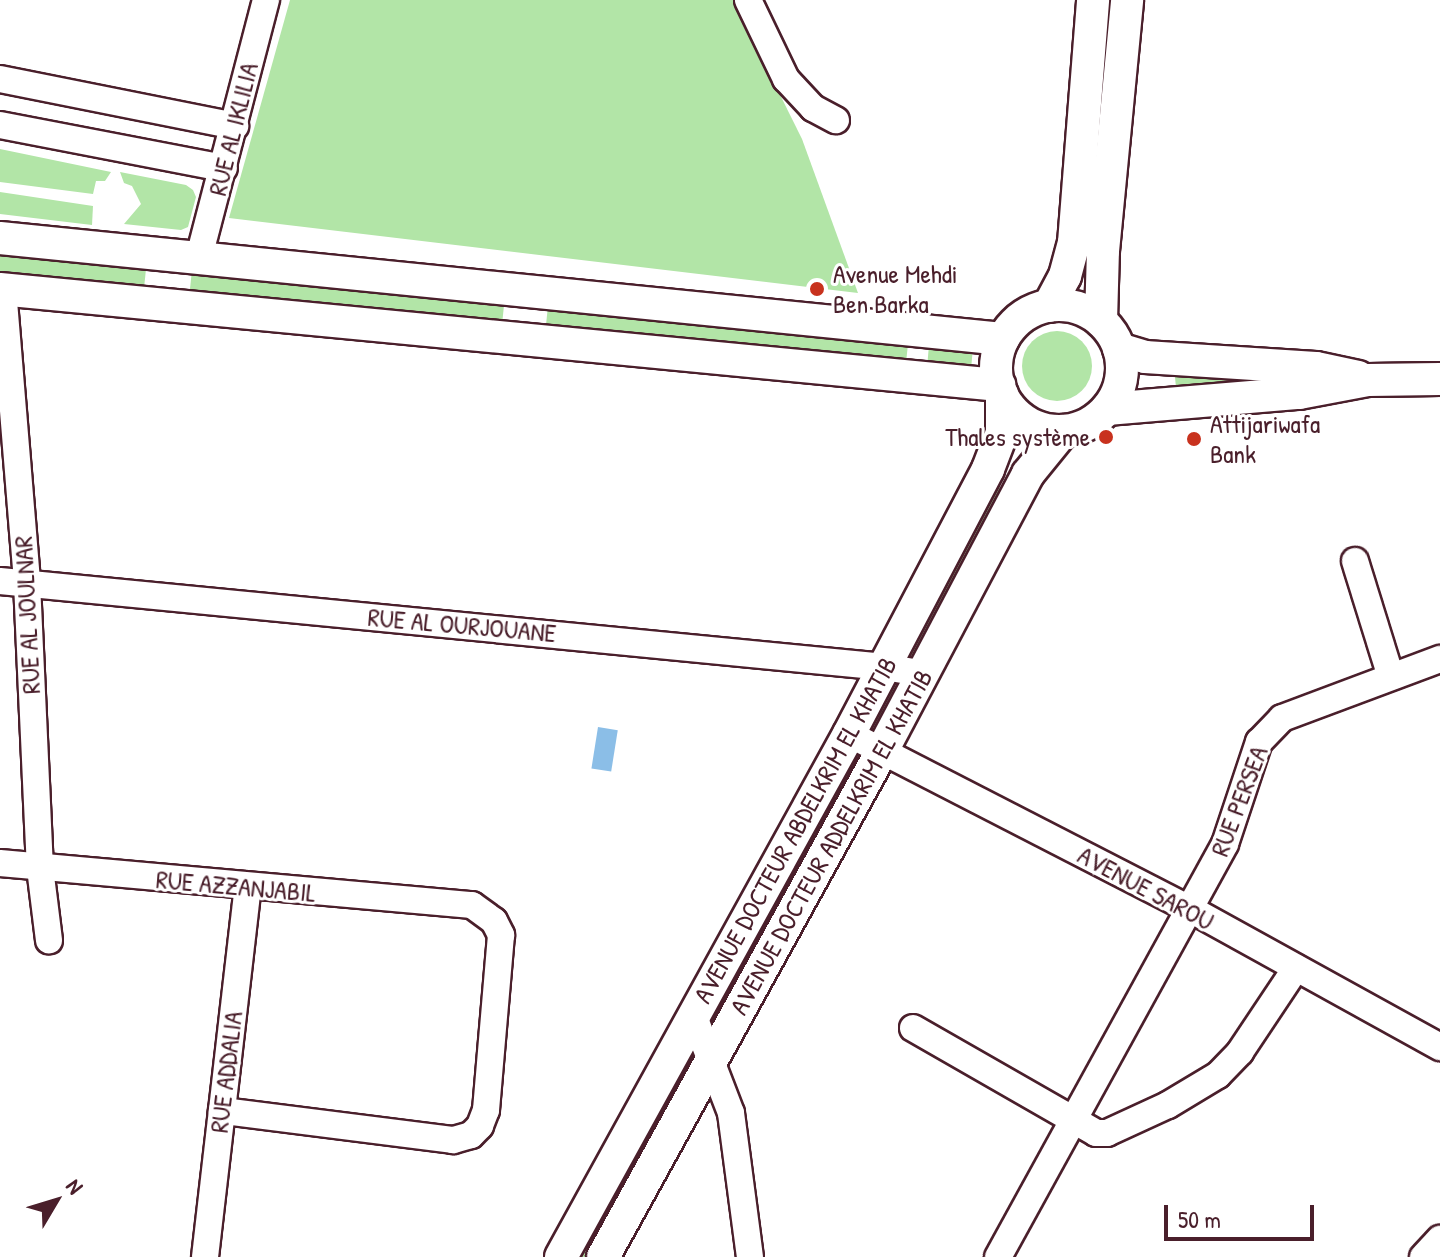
<!DOCTYPE html>
<meta charset="utf-8">
<style>
body{margin:0}
#map{position:relative;width:1440px;height:1257px;overflow:hidden;background:#fff;font-family:"Patrick Hand",sans-serif}
div>[style]{position:absolute}
.green>*{inset:0;background:#b2e5a7;transform-origin:0 0}
.round{border-radius:50%}
.water>*{inset:0;background:#8bbee7;transform-origin:0 0}
.roads{filter:drop-shadow(2px 0 #4a1f2b) drop-shadow(-2px 0 #4a1f2b) drop-shadow(0 2px #4a1f2b) drop-shadow(0 -2px #4a1f2b)}
.minor>*{height:26px;margin:-13px;padding:0 13px;transform-origin:13px;border-radius:13px;background:#fff}
.major>*{height:32px;margin:-16px;padding:0 16px;transform-origin:16px;border-radius:16px;background:#fff}
.major>.ring{margin:-16px;padding:0;box-sizing:content-box;background:none;border:32px solid #fff;border-radius:50%}
.dots>*{width:22px;height:22px;translate:-50% -50%;box-sizing:border-box;border:4px solid #fff;border-radius:50%}
span{translate:-50% -50%;white-space:nowrap;text-align:center;line-height:1.15;-webkit-text-stroke:6px #fff;paint-order:stroke}
.street-label{font-size:26px;color:#4a1f2b}
.poi-label{font-size:26px;color:#4a1f2b}
.left{translate:0 -50%;text-align:left}
.right{translate:-100% -50%;text-align:right}
.north{position:absolute;left:16px;top:1161px;width:80px;height:80px;-webkit-text-stroke:6px #fff;paint-order:stroke;rotate:52deg;font-size:22px;font-weight:700;line-height:32px;text-align:center;color:#4a1f2b}
.north::after{content:'';display:block;margin:auto;width:28px;height:36px;background:#4a1f2b;clip-path:polygon(50% 0,100% 100%,50% 72%,0 100%)}
.scale{position:absolute;left:1164px;top:1205px;width:150px;height:36px;box-sizing:border-box;border:4px solid #4a1f2b;border-top:0;padding-left:10px;font-size:24px;line-height:28px;white-space:nowrap;color:#4a1f2b;-webkit-text-stroke:6px #fff;paint-order:stroke}
</style>
<div id="map">
<div class="green">
<div style="clip-path:polygon(290px 0,733px 0,802px 139px,858px 293px,229px 218px)"></div>
<div style="clip-path:polygon(0 149px,111px 172px,105px 181px,96px 181px,93px 194px,0 182px)"></div>
<div style="clip-path:polygon(120px 172px,186px 185px,193px 190px,196px 197px,188px 227px,181px 230px,124px 224px,141px 204px,132px 186px,124px 183px)"></div>
<div style="clip-path:polygon(0 192px,93px 206px,92px 225px,0 214px)"></div>
<div style="left:0;top:252px;width:147px;height:23px;rotate:6deg"></div>
<div style="left:192px;top:270px;width:314px;height:24px;rotate:6deg"></div>
<div style="left:548px;top:306px;width:362px;height:23px;rotate:6deg"></div>
<div class="round" style="left:1022px;top:331px;width:70px;height:70px"></div>
<div style="left:929px;top:345px;width:44px;height:20px;rotate:5deg"></div>
<div style="clip-path:polygon(1175px 377px,1233px 379px,1292px 380px,1176px 388px)"></div>
<div style="clip-path:polygon(998px 486px,1001px 488px,953px 588px,877px 728px,872px 729px)"></div>
<div style="clip-path:polygon(854px 753px,862px 759px,722px 1009px,719px 1009px,716px 1007px)"></div>
<div style="clip-path:polygon(690px 1055px,696px 1058px,589px 1257px,575px 1257px)"></div>
</div>
<div class="water">
<div style="left:598px;top:727px;width:20px;height:42px;rotate:9deg"></div>
</div>
<div class="roads">
<div class="minor">
<div style="left:748px;top:0;width:88px;rotate:64.3deg"></div>
<div style="left:786px;top:79px;width:40px;rotate:47deg"></div>
<div style="left:813px;top:108px;width:26px;rotate:28deg"></div>
<div style="left:0;top:79px;width:240px;rotate:11.3deg"></div>
<div style="left:0;top:125px;width:228px;rotate:10.9deg"></div>
<div style="left:199px;top:257px;width:266px;rotate:-75.4deg"></div>
<div style="left:3px;top:289px;width:295px;rotate:85.3deg"></div>
<div style="left:27px;top:583px;width:285px;rotate:87.4deg"></div>
<div style="left:40px;top:868px;width:73px;rotate:82.9deg"></div>
<div style="left:1355px;top:561px;width:121px;rotate:72.8deg"></div>
<div style="left:0;top:581px;width:889px;rotate:5.55deg"></div>
<div style="left:885px;top:667px;width:39px;rotate:10deg"></div>
<div style="left:849px;top:734px;width:383px;rotate:27.2deg"></div>
<div style="left:1190px;top:909px;width:286px;rotate:28.9deg"></div>
<div style="left:0;top:863px;width:474px;rotate:5.1deg"></div>
<div style="left:472px;top:905px;width:27px;rotate:36deg"></div>
<div style="left:494px;top:921px;width:16px;rotate:63deg"></div>
<div style="left:501px;top:935px;width:176px;rotate:94.9deg"></div>
<div style="left:486px;top:1110px;width:17px;rotate:111deg"></div>
<div style="left:480px;top:1126px;width:13px;rotate:135deg"></div>
<div style="left:471px;top:1135px;width:19px;rotate:164deg"></div>
<div style="left:453px;top:1140px;width:233px;rotate:-172.8deg"></div>
<div style="left:693px;top:1014px;width:106px;rotate:69deg"></div>
<div style="left:731px;top:1113px;width:145px;rotate:82.5deg"></div>
<div style="left:913px;top:1028px;width:211px;rotate:29.8deg"></div>
<div style="left:1096px;top:1133px;width:11px"></div>
<div style="left:1107px;top:1133px;width:67px;rotate:-24.7deg"></div>
<div style="left:1168px;top:1105px;width:58px;rotate:-31deg"></div>
<div style="left:1218px;top:1075px;width:32px;rotate:-46deg"></div>
<div style="left:1240px;top:1052px;width:101px;rotate:-56.3deg"></div>
<div style="left:205px;top:1257px;width:371px;rotate:-83.4deg"></div>
<div style="left:998px;top:1257px;width:471px;rotate:-61.2deg"></div>
<div style="left:1225px;top:844px;width:108px;rotate:-71.6deg"></div>
<div style="left:1259px;top:742px;width:33px;rotate:-46deg"></div>
<div style="left:1282px;top:718px;width:169px;rotate:-20.5deg"></div>
<div style="left:1423px;top:1257px;width:25px;rotate:-47deg"></div>
</div>
<div class="major">
<div style="left:0;top:238px;width:1008px;rotate:5.75deg"></div>
<div style="left:0;top:289px;width:1004px;rotate:5.49deg"></div>
<div class="ring" style="left:996px;top:305px;width:94px;height:94px"></div>
<div style="left:1049px;top:306px;width:34px;rotate:-62deg"></div>
<div style="left:1065px;top:276px;width:34px;rotate:-75deg"></div>
<div style="left:1074px;top:243px;width:244px;rotate:-85.5deg"></div>
<div style="left:1101px;top:321px;width:70px;rotate:-88.4deg"></div>
<div style="left:1103px;top:251px;width:252px;rotate:-84.5deg"></div>
<div style="left:1119px;top:349px;width:27px;rotate:17deg"></div>
<div style="left:1145px;top:357px;width:171px;rotate:3.7deg"></div>
<div style="left:1316px;top:368px;width:43px;rotate:12.1deg"></div>
<div style="left:1107px;top:409px;width:193px;rotate:-4.8deg"></div>
<div style="left:1299px;top:393px;width:70px;rotate:-10.7deg"></div>
<div style="left:1368px;top:380px;width:72px;rotate:-0.8deg"></div>
<div style="left:561px;top:1257px;width:597px;rotate:-61.16deg"></div>
<div style="left:849px;top:734px;width:299px;rotate:-62.3deg"></div>
<div style="left:988px;top:469px;width:39px;rotate:-69deg"></div>
<div style="left:1002px;top:433px;width:39px;rotate:-90deg"></div>
<div style="left:603px;top:1257px;width:578px;rotate:-61.13deg"></div>
<div style="left:882px;top:751px;width:313px;rotate:-62.2deg"></div>
<div style="left:1028px;top:474px;width:55px;rotate:-50.9deg"></div>
</div>
</div>
<div class="dots">
<div style="left:817px;top:289px;background:#c8321e"></div>
<div style="left:1106px;top:437px;background:#c8321e"></div>
<div style="left:1194px;top:439px;background:#c8321e"></div>
</div>
<div class="street-label">
<span style="left:233px;top:129px;rotate:-76deg">RUE AL IKLILIA</span>
<span style="left:27px;top:615px;rotate:-93deg">RUE AL JOULNAR</span>
<span style="left:462px;top:625px;rotate:5deg">RUE AL OURJOUANE</span>
<span style="left:1239px;top:801px;rotate:-69deg">RUE PERSEA</span>
<span style="left:795px;top:830px;rotate:-61deg">AVENUE DOCTEUR ABDELKRIM EL KHATIB</span>
<span style="left:831px;top:842px;rotate:-61deg">AVENUE DOCTEUR ADDELKRIM EL KHATIB</span>
<span style="left:236px;top:886px;rotate:5deg">RUE AZZANJABIL</span>
<span style="left:1146px;top:888px;rotate:28deg">AVENUE SAROU</span>
<span style="left:226px;top:1072px;rotate:-83deg">RUE ADDALIA</span>
</div>
<div class="poi-label">
<span class="left" style="left:833px;top:289px">Avenue Mehdi<br>Ben Barka</span>
<span class="left" style="left:1210px;top:439px">Attijariwafa<br>Bank</span>
<span class="right" style="left:1090px;top:437px">Thales système</span>
</div>
<div class="north">N</div>
<div class="scale">50 m</div>
</div>
